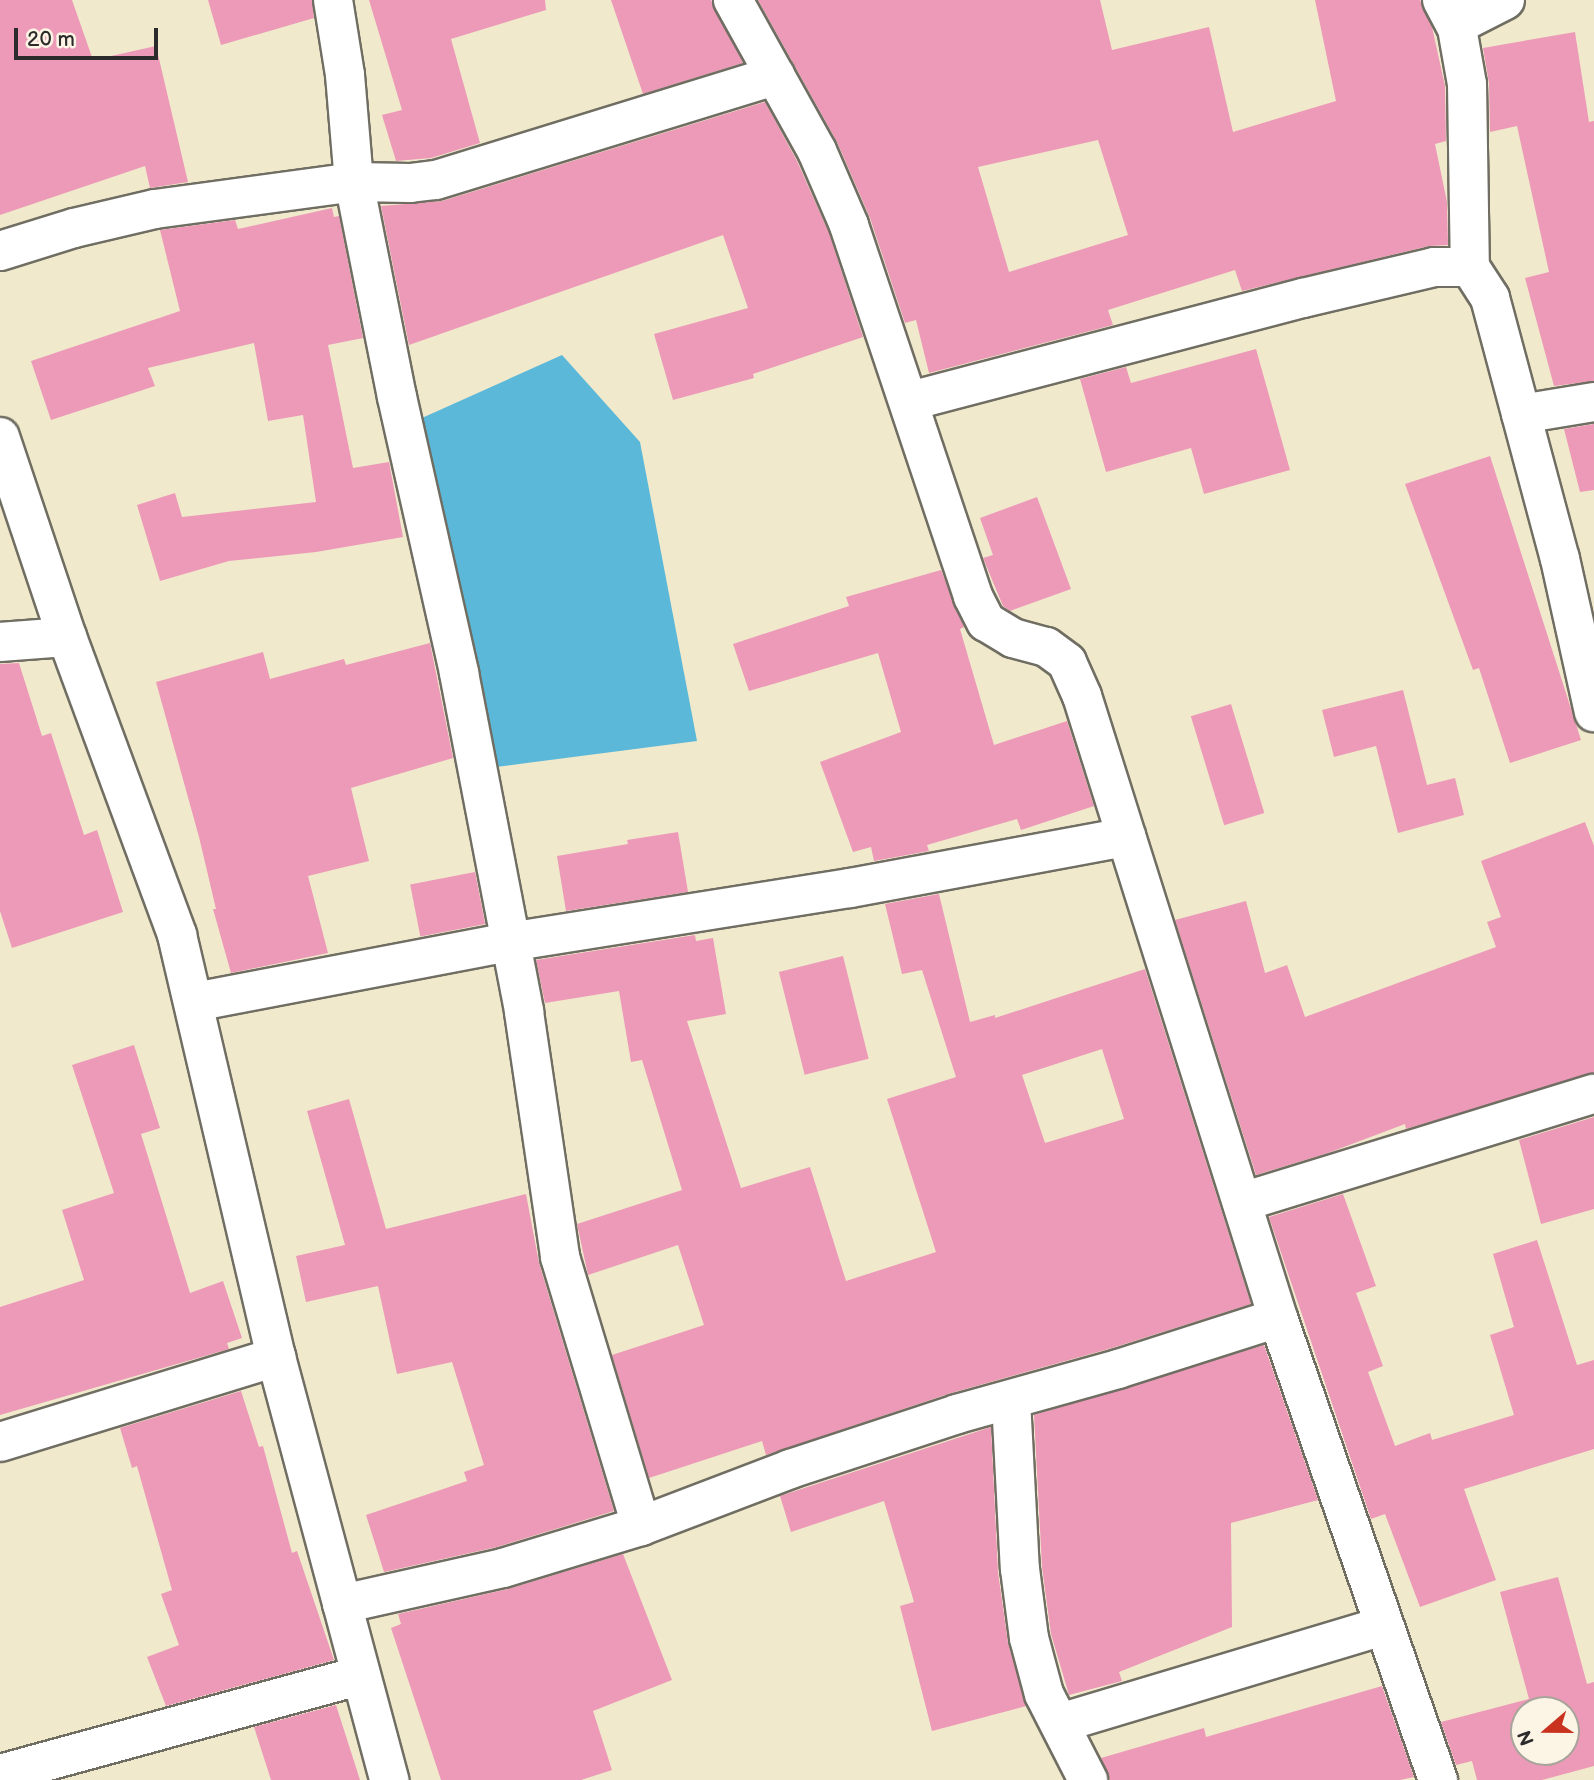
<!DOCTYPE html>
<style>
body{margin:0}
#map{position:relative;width:1594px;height:1780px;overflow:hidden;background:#f0e9cc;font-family:"Balsamiq Sans",sans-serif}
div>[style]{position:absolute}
.water>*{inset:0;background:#5bb8d9}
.building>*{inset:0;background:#ec9ab8;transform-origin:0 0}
.roads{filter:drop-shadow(2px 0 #706e63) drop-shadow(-2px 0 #706e63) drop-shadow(0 2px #706e63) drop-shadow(0 -2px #706e63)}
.minor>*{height:38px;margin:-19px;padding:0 19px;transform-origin:19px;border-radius:19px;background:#fff}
span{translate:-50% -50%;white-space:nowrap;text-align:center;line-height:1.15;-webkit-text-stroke:5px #fcf5e5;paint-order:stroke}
.north{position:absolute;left:1510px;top:1696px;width:70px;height:70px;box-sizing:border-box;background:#fcf5e5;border:2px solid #a8a49b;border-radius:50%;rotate:250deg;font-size:19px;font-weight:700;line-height:28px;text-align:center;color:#2b2b2b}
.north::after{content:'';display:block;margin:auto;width:24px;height:32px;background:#c8321e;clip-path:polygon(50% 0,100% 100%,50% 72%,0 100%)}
.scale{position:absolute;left:14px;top:28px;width:144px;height:32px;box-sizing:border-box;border:4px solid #2b2b2b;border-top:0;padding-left:9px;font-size:21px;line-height:24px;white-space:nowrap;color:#2b2b2b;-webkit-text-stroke:5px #fcf5e5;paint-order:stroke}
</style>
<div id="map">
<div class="water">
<div style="clip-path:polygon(562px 355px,640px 442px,697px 741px,488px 768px,413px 422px)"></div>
</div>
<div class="building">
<div style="clip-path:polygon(0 0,72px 0,93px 60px,156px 46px,188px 182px,150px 188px,145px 166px,0 215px)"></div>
<div style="clip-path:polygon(208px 0,312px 0,314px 18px,221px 45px)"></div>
<div style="clip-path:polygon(369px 0,545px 0,546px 10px,451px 39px,480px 143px,431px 158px,396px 161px,382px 115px,402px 110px)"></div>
<div style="clip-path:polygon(611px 0,711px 0,743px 63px,643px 94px)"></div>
<div style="clip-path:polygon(evenodd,758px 0,1100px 0,1112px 50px,1209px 27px,1233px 132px,1336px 101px,1315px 0,1420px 0,1432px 27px,1445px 86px,1446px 141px,1435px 144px,1447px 202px,1448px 245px,1429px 246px,1242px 291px,1235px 270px,1108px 310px,1113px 325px,929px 373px,916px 320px,905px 323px,870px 218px,837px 142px,758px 0,1098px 140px,1128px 235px,1009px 272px,978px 167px,1098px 140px)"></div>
<div style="clip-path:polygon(1575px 32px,1589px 122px,1594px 121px,1594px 381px,1554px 386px,1525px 278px,1549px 272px,1517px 126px,1490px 132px,1489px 83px,1483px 48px)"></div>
<div style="clip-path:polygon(765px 102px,797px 161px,829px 233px,863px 337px,753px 374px,754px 378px,673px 400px,654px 334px,748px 308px,723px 235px,409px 345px,381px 206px,442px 201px)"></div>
<div style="clip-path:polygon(332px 208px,334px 217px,339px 216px,363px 338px,328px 345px,353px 468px,389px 462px,403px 537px,316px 552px,229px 561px,160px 581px,137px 505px,175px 493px,182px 517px,316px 502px,303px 415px,268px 421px,254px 343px,148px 368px,155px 386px,51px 420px,31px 361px,180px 311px,160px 230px,235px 220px,238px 229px)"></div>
<div style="clip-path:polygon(1256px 349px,1290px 470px,1204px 494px,1191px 448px,1106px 472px,1080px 379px,1126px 367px,1131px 383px)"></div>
<div style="clip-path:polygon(1594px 424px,1594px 490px,1580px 492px,1564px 429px)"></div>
<div style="clip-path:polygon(1490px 456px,1581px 740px,1510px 763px,1479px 668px,1473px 670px,1405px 484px)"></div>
<div style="clip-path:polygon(1037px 497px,1071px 589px,1010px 611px,1003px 606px,983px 558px,993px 555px,980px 518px)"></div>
<div style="clip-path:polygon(941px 570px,964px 627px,960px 629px,994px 745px,1067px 721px,1094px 806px,1021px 830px,1017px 819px,927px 845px,929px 851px,874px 861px,871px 847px,853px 852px,820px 762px,901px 732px,878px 653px,749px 691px,733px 644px,849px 606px,846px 597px)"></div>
<div style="clip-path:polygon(430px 643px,453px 758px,351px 788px,369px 861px,308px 876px,328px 953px,231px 973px,213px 909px,216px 909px,199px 837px,156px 682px,263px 652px,270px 679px,344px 659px,346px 665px)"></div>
<div style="clip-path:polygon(19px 663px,42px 736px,51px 733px,84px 835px,97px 830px,123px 912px,12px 948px,0 911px,0 664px)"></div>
<div style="clip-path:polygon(1403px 690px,1427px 785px,1455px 778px,1464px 815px,1398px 833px,1376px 746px,1334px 757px,1322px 710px)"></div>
<div style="left:1231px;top:704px;width:114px;height:42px;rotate:73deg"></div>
<div style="clip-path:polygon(1585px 822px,1594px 846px,1594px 1073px,1406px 1129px,1405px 1124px,1328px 1153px,1256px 1175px,1175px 920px,1246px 901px,1265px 973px,1287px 965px,1305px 1017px,1496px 947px,1487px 922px,1501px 917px,1481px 861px)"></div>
<div style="clip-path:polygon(678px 832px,688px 892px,566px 911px,557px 856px,628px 844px,627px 840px)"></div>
<div style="left:475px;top:872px;width:53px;height:66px;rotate:79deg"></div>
<div style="clip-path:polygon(evenodd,939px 894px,970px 1022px,995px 1015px,995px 1018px,1145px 969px,1251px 1304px,1112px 1348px,951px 1393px,766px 1455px,762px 1441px,649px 1478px,612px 1355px,704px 1325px,678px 1245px,588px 1275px,577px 1224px,682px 1190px,642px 1060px,631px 1062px,619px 991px,545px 1003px,536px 960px,695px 935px,696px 941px,713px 938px,726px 1014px,687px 1021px,741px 1188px,810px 1167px,846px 1281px,936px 1252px,887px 1099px,956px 1077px,922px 970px,902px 974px,885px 904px,939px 894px,1102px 1049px,1124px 1119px,1045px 1143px,1022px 1075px,1102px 1049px)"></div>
<div style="left:843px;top:956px;width:106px;height:66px;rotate:76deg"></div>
<div style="clip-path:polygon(134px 1045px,160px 1128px,141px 1134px,190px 1293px,223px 1281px,242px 1338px,227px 1343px,229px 1349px,0 1415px,0 1307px,84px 1280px,62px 1210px,114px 1193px,72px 1065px)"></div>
<div style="clip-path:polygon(349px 1099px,386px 1229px,526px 1194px,539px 1263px,614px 1511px,497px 1547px,384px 1572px,366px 1515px,467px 1481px,464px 1472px,484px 1465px,452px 1362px,397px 1374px,378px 1286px,306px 1302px,296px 1256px,345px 1245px,307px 1111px)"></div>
<div style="clip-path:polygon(1594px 1117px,1594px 1209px,1541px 1224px,1519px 1140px)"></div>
<div style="clip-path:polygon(1343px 1194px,1376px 1286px,1356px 1293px,1383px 1366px,1368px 1372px,1395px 1446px,1430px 1433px,1432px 1440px,1514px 1415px,1490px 1335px,1514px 1327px,1493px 1254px,1537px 1240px,1577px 1365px,1594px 1360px,1594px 1449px,1464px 1489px,1496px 1580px,1420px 1607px,1385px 1514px,1371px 1519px,1269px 1217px)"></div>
<div style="clip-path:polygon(1264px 1345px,1318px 1500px,1231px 1523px,1232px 1627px,1119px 1672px,1122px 1681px,1069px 1695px,1051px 1634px,1042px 1567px,1034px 1415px)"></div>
<div style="clip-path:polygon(241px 1391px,259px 1447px,263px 1446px,292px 1553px,297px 1551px,334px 1660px,166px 1706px,147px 1657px,179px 1645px,161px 1594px,172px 1590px,137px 1466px,132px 1468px,120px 1428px)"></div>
<div style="clip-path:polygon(991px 1427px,998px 1572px,1008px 1643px,1026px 1706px,932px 1731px,900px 1606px,914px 1602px,884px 1501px,791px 1532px,780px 1496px)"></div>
<div style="clip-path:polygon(623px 1554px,672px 1680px,593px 1711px,612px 1770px,581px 1780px,441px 1780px,391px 1628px,401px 1624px,398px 1614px,508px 1589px)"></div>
<div style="clip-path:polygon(evenodd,1558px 1577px,1587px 1684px,1594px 1682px,1594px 1766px,1542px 1780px,1477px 1780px,1472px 1761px,1456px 1765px,1441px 1722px,1529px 1699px,1500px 1592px,1558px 1577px,1524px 1710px,1566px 1710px,1566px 1752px,1524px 1752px,1524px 1710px)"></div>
<div style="clip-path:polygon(1382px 1686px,1414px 1777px,1400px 1780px,1110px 1780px,1101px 1758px,1204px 1728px,1206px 1737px)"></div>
<div style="clip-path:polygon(336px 1705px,360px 1780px,271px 1780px,254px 1727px)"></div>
</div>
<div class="roads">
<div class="minor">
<div style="left:333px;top:0;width:76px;rotate:80.9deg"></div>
<div style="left:345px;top:75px;width:107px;rotate:85.2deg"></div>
<div style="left:354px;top:182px;width:219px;rotate:78.7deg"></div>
<div style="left:397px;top:397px;width:283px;rotate:77.3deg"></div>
<div style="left:459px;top:673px;width:345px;rotate:79.1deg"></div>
<div style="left:524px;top:1012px;width:248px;rotate:81.6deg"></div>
<div style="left:560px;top:1257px;width:281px;rotate:73.2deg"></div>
<div style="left:1442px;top:0;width:32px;rotate:62deg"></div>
<div style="left:1457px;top:28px;width:57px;rotate:79.9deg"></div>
<div style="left:1467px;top:84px;width:183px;rotate:89.1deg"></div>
<div style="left:1456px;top:25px;width:55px;rotate:-27deg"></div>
<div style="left:0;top:251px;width:77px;rotate:-17.3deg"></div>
<div style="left:74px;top:228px;width:83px;rotate:-13.2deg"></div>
<div style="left:155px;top:209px;width:201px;rotate:-7.7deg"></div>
<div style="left:354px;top:182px;width:56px;rotate:1deg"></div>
<div style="left:410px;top:183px;width:26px;rotate:-7deg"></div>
<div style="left:436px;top:180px;width:355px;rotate:-17.1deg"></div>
<div style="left:910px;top:401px;width:406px;rotate:-14.7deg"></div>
<div style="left:1303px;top:298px;width:135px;rotate:-13.3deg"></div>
<div style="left:1434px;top:267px;width:36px"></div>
<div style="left:1470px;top:267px;width:37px;rotate:57deg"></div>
<div style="left:1490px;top:298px;width:270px;rotate:75deg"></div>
<div style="left:1560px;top:559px;width:157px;rotate:77.5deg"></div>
<div style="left:1521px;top:414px;width:74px;rotate:-9.3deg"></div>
<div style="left:0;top:437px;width:211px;rotate:71.5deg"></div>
<div style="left:67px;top:637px;width:318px;rotate:69.7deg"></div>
<div style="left:177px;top:935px;width:433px;rotate:76.8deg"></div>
<div style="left:276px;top:1357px;width:438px;rotate:75deg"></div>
<div style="left:0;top:642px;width:67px;rotate:-4.3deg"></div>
<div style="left:194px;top:1002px;width:321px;rotate:-10.8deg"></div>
<div style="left:509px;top:942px;width:345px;rotate:-9deg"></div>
<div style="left:850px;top:888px;width:281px;rotate:-10.5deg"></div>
<div style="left:1242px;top:1202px;width:368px;rotate:-17.1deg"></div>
<div style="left:1278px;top:1318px;width:489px;rotate:70.9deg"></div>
<div style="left:1011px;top:1400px;width:169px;rotate:87deg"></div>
<div style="left:1020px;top:1569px;width:70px;rotate:82.6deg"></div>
<div style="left:1029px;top:1638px;width:58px;rotate:75deg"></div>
<div style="left:1044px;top:1694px;width:97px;rotate:62.9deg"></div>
<div style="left:0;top:1442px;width:289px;rotate:-17.1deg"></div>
<div style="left:342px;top:1604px;width:165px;rotate:-12.6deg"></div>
<div style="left:503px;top:1568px;width:144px;rotate:-16.9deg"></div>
<div style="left:641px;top:1526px;width:160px;rotate:-20.9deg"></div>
<div style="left:790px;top:1469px;width:176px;rotate:-18.2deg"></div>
<div style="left:957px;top:1414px;width:167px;rotate:-15.6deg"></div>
<div style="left:1118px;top:1369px;width:168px;rotate:-17.7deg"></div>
<div style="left:1278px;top:1318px;width:652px;rotate:-107.49deg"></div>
<div style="left:1082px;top:696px;width:37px;rotate:-114deg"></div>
<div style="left:1067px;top:662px;width:26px;rotate:-144deg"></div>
<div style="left:1046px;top:647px;width:34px;rotate:-165deg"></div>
<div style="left:1013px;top:638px;width:31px;rotate:-149deg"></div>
<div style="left:986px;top:622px;width:29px;rotate:-117deg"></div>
<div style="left:973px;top:596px;width:391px;rotate:-108.5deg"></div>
<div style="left:849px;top:225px;width:81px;rotate:-113.4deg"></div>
<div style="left:817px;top:151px;width:173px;rotate:-119.1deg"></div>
<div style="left:1060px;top:1723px;width:338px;rotate:-16.7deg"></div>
<div style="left:0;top:1774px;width:374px;rotate:-15.3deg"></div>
</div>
</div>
<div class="north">N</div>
<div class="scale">20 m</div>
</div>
